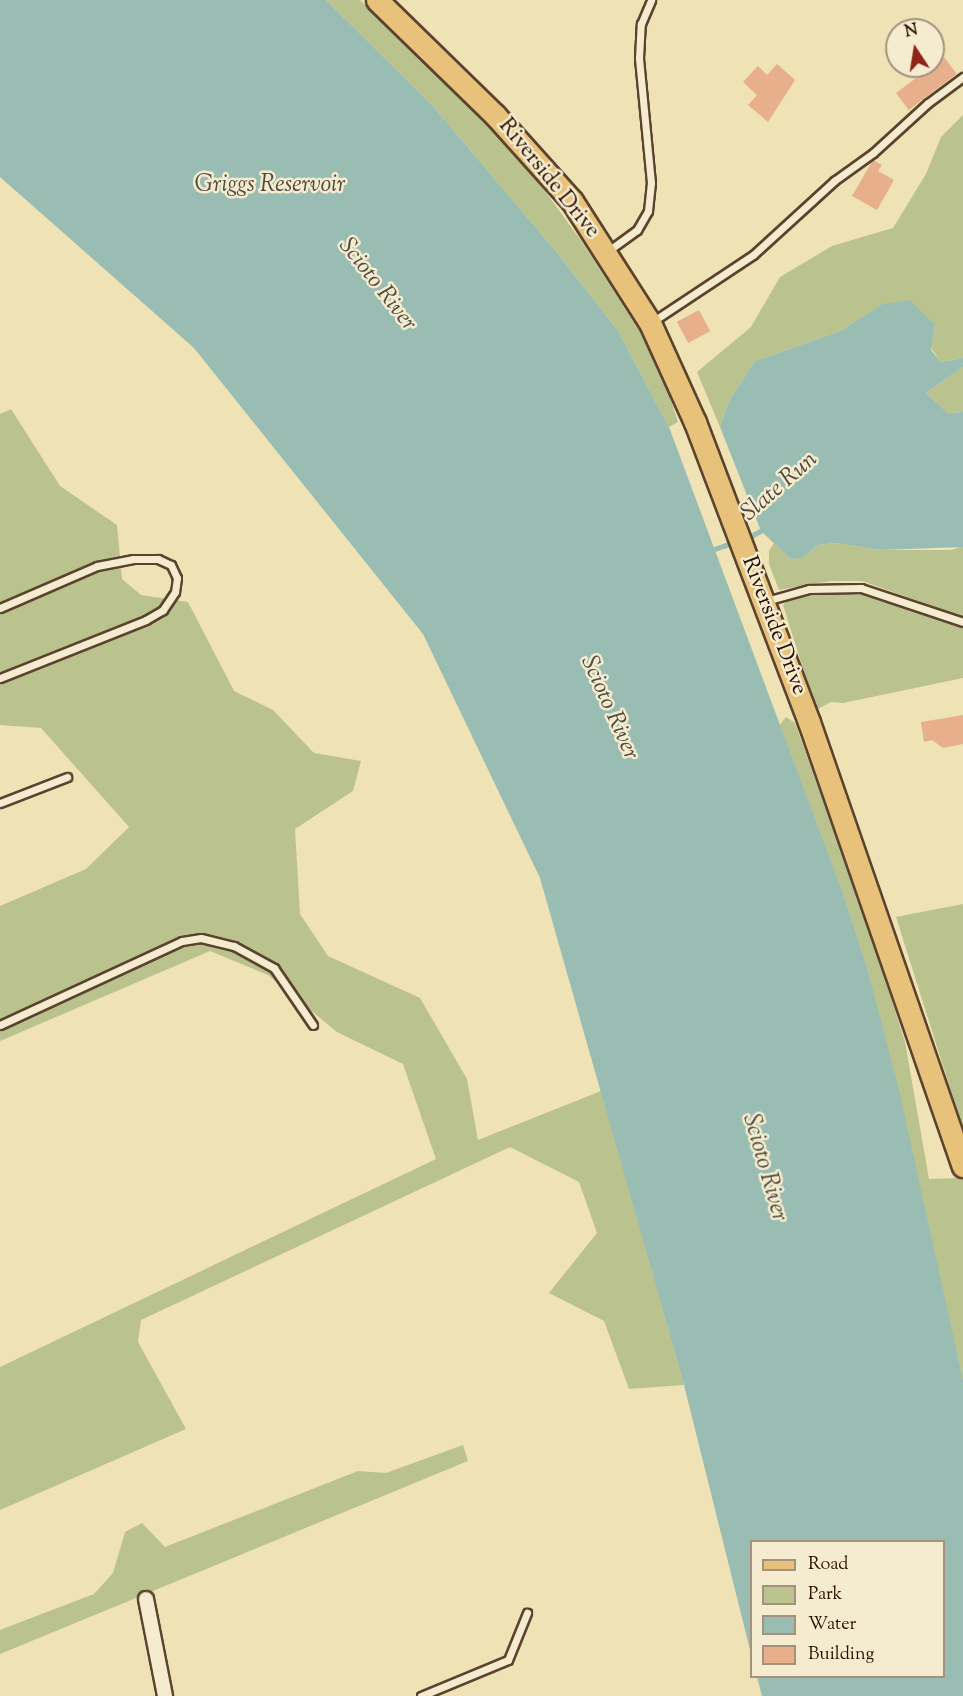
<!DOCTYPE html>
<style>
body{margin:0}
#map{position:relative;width:963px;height:1696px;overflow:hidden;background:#efe2b5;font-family:"Sorts Mill Goudy",serif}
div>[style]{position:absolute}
.green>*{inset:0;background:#bac38d}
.water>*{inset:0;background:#9abdb3}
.stream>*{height:4.5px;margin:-2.25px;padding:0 2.25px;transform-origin:2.25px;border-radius:2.25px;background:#9abdb3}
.building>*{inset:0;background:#e7af8b;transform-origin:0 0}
.roads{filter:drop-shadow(2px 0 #5a432f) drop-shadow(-2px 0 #5a432f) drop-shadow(0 2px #5a432f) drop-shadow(0 -2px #5a432f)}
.lane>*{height:7px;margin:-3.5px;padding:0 3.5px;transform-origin:3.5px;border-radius:3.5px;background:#f5eccf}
.street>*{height:14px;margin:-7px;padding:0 7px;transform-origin:7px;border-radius:7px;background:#f5eccf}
.primary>*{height:21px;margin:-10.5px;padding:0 10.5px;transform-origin:10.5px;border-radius:10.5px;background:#e8c17a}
span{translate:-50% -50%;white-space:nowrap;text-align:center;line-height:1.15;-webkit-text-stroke:5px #f5eccf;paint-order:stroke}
.street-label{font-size:22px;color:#290e02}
.water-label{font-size:24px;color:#514b40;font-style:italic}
.legend{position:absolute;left:750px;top:1540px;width:195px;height:138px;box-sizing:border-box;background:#f5eccf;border:2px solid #a3937d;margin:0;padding:8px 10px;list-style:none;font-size:18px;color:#290e02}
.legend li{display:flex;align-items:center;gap:12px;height:30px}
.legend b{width:30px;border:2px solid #a3937d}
.north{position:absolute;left:885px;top:18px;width:60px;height:60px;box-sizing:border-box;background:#f5eccf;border:2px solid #a3937d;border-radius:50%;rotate:348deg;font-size:16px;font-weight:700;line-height:24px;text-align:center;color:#290e02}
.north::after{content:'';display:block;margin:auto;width:21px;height:27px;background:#8f2418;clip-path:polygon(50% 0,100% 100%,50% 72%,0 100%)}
</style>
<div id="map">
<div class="green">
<div style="clip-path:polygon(326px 0,360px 0,477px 113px,537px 180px,582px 242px,640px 332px,667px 388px,678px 422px,669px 427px,618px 331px,555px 250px,432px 105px)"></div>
<div style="clip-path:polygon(963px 115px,963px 358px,941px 362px,931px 348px,935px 325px,882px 304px,840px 331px,755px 361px,729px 401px,720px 427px,697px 372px,751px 327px,780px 277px,832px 246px,893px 228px,926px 174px,941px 137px)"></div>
<div style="clip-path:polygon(963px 367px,963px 412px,948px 413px,926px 393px)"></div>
<div style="clip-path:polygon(11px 409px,60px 486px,117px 525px,122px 579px,141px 595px,188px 602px,234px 691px,273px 710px,314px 753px,361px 761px,353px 791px,295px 829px,300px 914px,328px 956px,420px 998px,467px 1079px,478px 1140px,601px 1091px,684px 1385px,629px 1389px,604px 1321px,549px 1293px,597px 1233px,579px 1182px,510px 1147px,141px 1320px,138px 1342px,186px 1429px,0 1510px,0 1367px,436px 1159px,403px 1064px,337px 1032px,268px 975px,210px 951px,0 1041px,0 906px,86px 869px,129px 827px,41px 728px,0 725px,0 414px)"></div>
<div style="clip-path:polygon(774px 543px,791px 559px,803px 558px,818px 545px,836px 543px,880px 550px,951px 550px,963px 546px,963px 617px,862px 581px,831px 581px,779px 590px,769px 564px,769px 551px)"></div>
<div style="clip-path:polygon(831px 589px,873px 594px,963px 627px,963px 678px,843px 703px,831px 702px,816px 710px,783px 605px,788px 599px)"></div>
<div style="clip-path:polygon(786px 717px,795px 723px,867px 922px,905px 1042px,929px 1179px,963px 1178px,963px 1380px,869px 975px,779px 726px)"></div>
<div style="clip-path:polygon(963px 904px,963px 1129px,896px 917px)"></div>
<div style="clip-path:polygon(463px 1445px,468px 1461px,0 1654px,0 1630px,94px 1594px,113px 1573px,125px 1532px,142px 1523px,165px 1547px,358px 1471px,386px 1473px)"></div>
</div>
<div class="water">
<div style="clip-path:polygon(0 0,326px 0,432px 105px,555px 250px,618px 331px,669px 427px,843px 894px,869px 975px,899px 1090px,963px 1380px,963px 1696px,762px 1696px,757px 1677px,944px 1676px,944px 1542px,752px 1542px,751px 1654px,684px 1385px,540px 878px,423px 634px,194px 348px,0 177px)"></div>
<div style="clip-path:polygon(910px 300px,935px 325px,931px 350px,941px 362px,963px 358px,963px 367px,926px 393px,948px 413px,963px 412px,963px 547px,880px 550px,836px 543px,818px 545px,803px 558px,791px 559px,761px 531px,720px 427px,729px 401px,755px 361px,840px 331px,882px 304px)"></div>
</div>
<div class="stream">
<div style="left:746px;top:539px;width:21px;rotate:-29deg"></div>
<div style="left:709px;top:551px;width:28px;rotate:-19deg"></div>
</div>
<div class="building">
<div style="left:944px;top:57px;width:21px;height:60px;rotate:53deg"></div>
<div style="clip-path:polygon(777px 64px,795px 80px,768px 122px,748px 105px,757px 95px,743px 82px,758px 66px,767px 75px)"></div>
<div style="clip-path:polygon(873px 160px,882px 165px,878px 171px,894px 180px,877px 210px,852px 196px)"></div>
<div style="left:699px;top:310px;width:24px;height:25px;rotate:62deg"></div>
<div style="clip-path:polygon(963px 715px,963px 744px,943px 748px,932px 740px,924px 742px,921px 722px)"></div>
</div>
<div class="roads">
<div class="lane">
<div style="left:608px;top:251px;width:36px;rotate:-36deg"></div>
<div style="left:637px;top:230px;width:22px;rotate:-60deg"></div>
<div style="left:648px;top:211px;width:28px;rotate:-84deg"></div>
<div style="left:651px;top:183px;width:126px;rotate:-95.5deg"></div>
<div style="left:639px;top:58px;width:34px;rotate:-87deg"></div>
<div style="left:641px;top:24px;width:26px;rotate:-67deg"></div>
<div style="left:652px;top:322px;width:121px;rotate:-33.6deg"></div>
<div style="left:753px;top:255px;width:110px;rotate:-42.4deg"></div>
<div style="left:834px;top:181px;width:48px;rotate:-35.7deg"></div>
<div style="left:873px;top:153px;width:74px;rotate:-42.3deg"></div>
<div style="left:928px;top:103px;width:44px;rotate:-36.6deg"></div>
<div style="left:766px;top:601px;width:45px;rotate:-15.6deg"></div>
<div style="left:809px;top:589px;width:52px;rotate:-1.1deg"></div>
<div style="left:861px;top:588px;width:108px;rotate:18.4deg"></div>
<div style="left:0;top:608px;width:106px;rotate:-23.4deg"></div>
<div style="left:97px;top:566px;width:37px;rotate:-11deg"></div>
<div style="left:133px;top:559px;width:25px"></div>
<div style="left:158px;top:559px;width:14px;rotate:25deg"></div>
<div style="left:171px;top:565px;width:14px;rotate:65deg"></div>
<div style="left:177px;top:578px;width:14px;rotate:98deg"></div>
<div style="left:175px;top:592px;width:22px;rotate:124deg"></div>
<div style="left:163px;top:610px;width:20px;rotate:150deg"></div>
<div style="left:146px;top:620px;width:157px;rotate:158.3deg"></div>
<div style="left:0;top:803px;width:72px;rotate:-21.2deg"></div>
<div style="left:0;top:1025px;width:200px;rotate:-24.8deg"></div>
<div style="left:182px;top:941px;width:19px;rotate:-9deg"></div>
<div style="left:201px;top:938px;width:34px;rotate:14deg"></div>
<div style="left:234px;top:946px;width:46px;rotate:28.8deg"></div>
<div style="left:274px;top:968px;width:69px;rotate:55.6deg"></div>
<div style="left:421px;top:1696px;width:94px;rotate:-22.5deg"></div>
<div style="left:508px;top:1660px;width:51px;rotate:-68deg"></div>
</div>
<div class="street">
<div style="left:146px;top:1599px;width:99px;rotate:78.9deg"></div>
</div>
<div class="primary">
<div style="left:377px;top:0;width:165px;rotate:44.3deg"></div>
<div style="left:495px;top:115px;width:115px;rotate:48.2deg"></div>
<div style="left:572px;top:201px;width:145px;rotate:57.4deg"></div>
<div style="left:650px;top:323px;width:109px;rotate:65.6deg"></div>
<div style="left:695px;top:422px;width:321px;rotate:69.2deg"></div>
<div style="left:809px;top:722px;width:470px;rotate:70.9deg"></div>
</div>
</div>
<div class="street-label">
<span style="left:548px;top:179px;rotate:51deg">Riverside Drive</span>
<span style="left:773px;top:626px;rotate:69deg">Riverside Drive</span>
</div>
<div class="water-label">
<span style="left:270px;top:186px">Griggs Reservoir</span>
<span style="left:377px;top:285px;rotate:52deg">Scioto River</span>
<span style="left:780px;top:487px;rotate:-41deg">Slate Run</span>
<span style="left:609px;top:708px;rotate:66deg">Scioto River</span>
<span style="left:764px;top:1168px;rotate:74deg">Scioto River</span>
</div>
<ul class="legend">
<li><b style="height:8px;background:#e8c17a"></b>Road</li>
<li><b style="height:16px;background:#bac38d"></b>Park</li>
<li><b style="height:16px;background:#9abdb3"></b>Water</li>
<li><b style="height:16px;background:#e7af8b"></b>Building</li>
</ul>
<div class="north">N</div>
</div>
